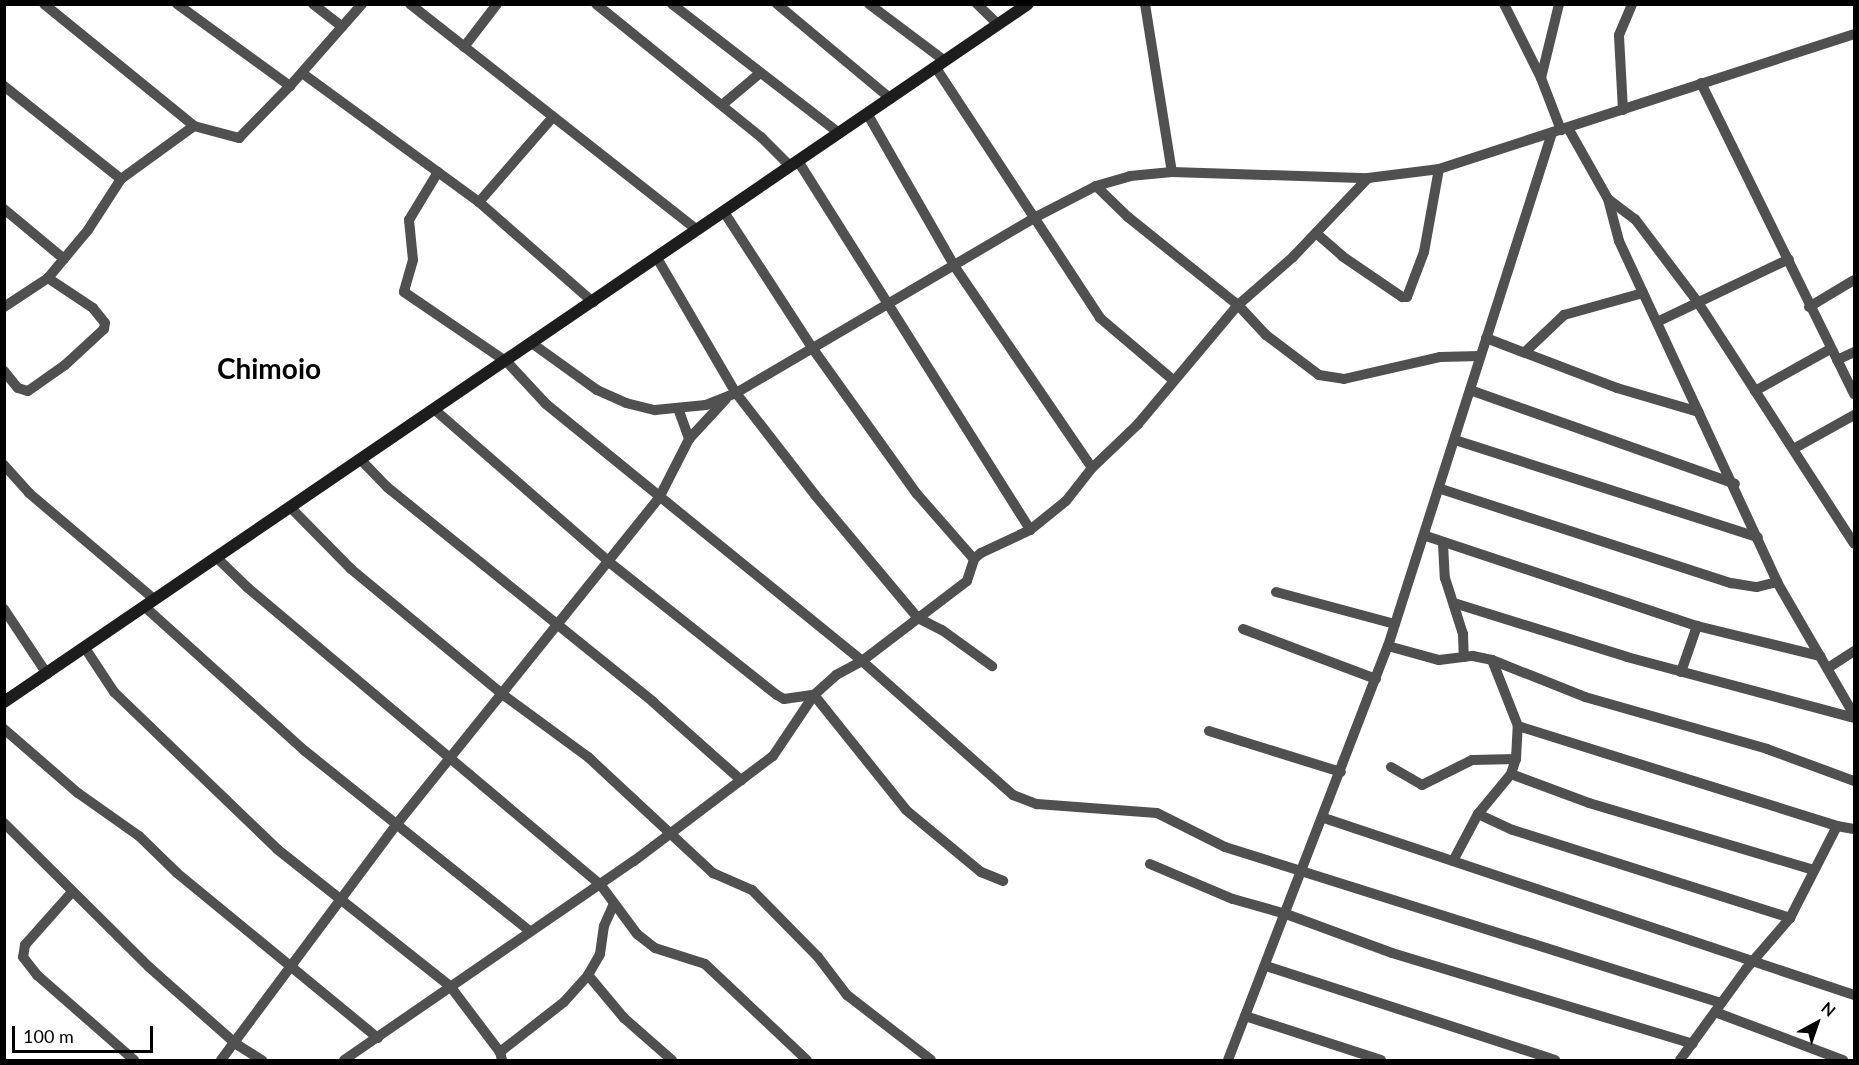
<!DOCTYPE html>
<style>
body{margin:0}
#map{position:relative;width:1859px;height:1065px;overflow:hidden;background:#fff;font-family:Lato,sans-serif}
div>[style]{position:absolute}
.street>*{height:10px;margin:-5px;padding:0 5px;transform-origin:5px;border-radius:5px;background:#505050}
.secondary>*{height:12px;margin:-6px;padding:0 6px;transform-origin:6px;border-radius:6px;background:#1d1d1d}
span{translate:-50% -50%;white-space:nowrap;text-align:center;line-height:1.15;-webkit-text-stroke:4.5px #fff;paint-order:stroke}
.town-label{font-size:28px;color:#000;font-weight:700}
.frame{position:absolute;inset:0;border:6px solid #000;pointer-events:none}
.north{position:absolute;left:1787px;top:993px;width:60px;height:60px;-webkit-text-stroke:4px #fff;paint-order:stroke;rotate:40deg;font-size:16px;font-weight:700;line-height:24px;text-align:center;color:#000}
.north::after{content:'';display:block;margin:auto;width:21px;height:27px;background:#000;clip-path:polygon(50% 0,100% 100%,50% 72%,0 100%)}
.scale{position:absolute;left:12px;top:1026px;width:141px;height:27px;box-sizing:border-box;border:3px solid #000;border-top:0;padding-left:8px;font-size:18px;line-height:21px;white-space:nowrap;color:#000;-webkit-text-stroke:4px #fff;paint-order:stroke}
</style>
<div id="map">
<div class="street">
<div style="left:44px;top:4px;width:193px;rotate:39.1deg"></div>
<div style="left:177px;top:4px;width:140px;rotate:36deg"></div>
<div style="left:290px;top:86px;width:109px;rotate:-48.7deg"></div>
<div style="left:313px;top:4px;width:37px;rotate:38deg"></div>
<div style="left:410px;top:4px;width:365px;rotate:38.2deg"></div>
<div style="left:596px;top:4px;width:212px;rotate:38.9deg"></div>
<div style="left:761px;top:137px;width:41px;rotate:45deg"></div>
<div style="left:672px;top:4px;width:211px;rotate:37.7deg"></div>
<div style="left:777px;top:4px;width:148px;rotate:39.8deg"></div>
<div style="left:869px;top:4px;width:95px;rotate:36.9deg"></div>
<div style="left:977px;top:4px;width:30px;rotate:44deg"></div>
<div style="left:1145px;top:4px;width:170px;rotate:80.9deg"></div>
<div style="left:1504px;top:4px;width:83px;rotate:63.4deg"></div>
<div style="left:1541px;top:78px;width:56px;rotate:69deg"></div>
<div style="left:464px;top:47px;width:54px;rotate:-52.5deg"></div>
<div style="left:936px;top:68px;width:299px;rotate:56.7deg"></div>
<div style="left:1100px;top:318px;width:96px;rotate:40.3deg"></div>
<div style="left:302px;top:73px;width:219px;rotate:36.1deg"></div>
<div style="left:479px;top:202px;width:152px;rotate:41.3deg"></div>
<div style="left:1541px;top:78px;width:76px;rotate:-76.3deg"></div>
<div style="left:1701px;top:83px;width:347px;rotate:63.8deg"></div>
<div style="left:4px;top:86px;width:149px;rotate:38.5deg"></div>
<div style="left:722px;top:105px;width:48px;rotate:-40deg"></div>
<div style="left:1623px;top:110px;width:75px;rotate:-93.1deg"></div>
<div style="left:1619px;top:35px;width:34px;rotate:-67deg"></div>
<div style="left:868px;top:115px;width:175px;rotate:60.2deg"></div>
<div style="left:955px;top:267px;width:243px;rotate:55.7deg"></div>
<div style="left:1568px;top:128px;width:81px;rotate:60.6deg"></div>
<div style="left:1608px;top:199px;width:43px;rotate:75.3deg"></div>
<div style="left:1619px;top:241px;width:376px;rotate:65.1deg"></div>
<div style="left:1777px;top:582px;width:154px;rotate:59.9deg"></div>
<div style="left:798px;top:161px;width:436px;rotate:57.8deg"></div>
<div style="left:438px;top:172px;width:56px;rotate:121.1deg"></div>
<div style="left:409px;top:220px;width:40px;rotate:84.3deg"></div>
<div style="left:413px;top:260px;width:33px;rotate:106deg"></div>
<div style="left:404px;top:292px;width:125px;rotate:34.2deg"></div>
<div style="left:507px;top:362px;width:57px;rotate:47.1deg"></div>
<div style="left:546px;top:404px;width:407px;rotate:39.1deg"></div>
<div style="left:862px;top:661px;width:202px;rotate:41.6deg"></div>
<div style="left:1013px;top:795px;width:26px;rotate:21deg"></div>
<div style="left:1037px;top:804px;width:120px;rotate:4.3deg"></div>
<div style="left:1157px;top:813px;width:76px;rotate:26.6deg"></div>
<div style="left:1225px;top:847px;width:520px;rotate:17.46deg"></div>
<div style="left:1096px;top:186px;width:45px;rotate:44.1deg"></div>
<div style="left:1128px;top:217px;width:141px;rotate:38.7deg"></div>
<div style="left:1238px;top:305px;width:41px;rotate:47deg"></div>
<div style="left:1266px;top:335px;width:66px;rotate:37deg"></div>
<div style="left:1319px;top:375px;width:25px;rotate:9deg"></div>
<div style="left:1344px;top:379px;width:98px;rotate:-12.9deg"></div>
<div style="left:1440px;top:357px;width:40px;rotate:-1.4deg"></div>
<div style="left:1608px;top:199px;width:34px;rotate:37deg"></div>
<div style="left:1635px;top:219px;width:103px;rotate:52.9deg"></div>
<div style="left:1697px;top:301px;width:289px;rotate:57.1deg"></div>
<div style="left:479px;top:202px;width:113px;rotate:-49deg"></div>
<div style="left:4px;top:209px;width:78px;rotate:39.8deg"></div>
<div style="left:724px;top:212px;width:163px;rotate:57deg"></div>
<div style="left:813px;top:349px;width:178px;rotate:54.4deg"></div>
<div style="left:917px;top:494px;width:86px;rotate:48.8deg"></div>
<div style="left:1316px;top:233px;width:35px;rotate:41deg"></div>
<div style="left:1342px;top:256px;width:73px;rotate:34.3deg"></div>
<div style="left:1402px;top:297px;width:5px"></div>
<div style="left:1407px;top:297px;width:48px;rotate:-69.3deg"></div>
<div style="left:1424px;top:252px;width:84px;rotate:-79.8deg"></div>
<div style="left:657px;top:258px;width:156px;rotate:59.7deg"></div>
<div style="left:736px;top:393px;width:129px;rotate:52.2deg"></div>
<div style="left:815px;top:495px;width:160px;rotate:50.1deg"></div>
<div style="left:918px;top:618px;width:27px;rotate:27deg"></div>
<div style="left:942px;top:630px;width:62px;rotate:35.8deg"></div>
<div style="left:4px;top:307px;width:53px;rotate:-33.4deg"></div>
<div style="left:48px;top:278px;width:62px;rotate:-50.2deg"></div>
<div style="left:88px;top:230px;width:61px;rotate:-57.1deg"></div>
<div style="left:121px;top:179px;width:90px;rotate:-36deg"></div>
<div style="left:194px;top:126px;width:47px;rotate:14.9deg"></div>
<div style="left:239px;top:138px;width:73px;rotate:-45.6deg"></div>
<div style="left:1809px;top:307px;width:52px;rotate:-31deg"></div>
<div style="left:1657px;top:322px;width:146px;rotate:-25.5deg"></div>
<div style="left:1486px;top:338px;width:140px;rotate:20.9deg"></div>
<div style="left:1617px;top:388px;width:85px;rotate:16.3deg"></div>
<div style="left:533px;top:344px;width:79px;rotate:35.7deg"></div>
<div style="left:597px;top:390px;width:32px;rotate:24deg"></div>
<div style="left:626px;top:403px;width:30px;rotate:14deg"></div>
<div style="left:655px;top:410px;width:51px;rotate:-5.6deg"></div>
<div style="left:706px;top:405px;width:32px;rotate:-22deg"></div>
<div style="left:736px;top:393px;width:346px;rotate:-30.4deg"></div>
<div style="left:1034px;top:218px;width:70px;rotate:-27.3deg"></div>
<div style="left:1096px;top:186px;width:35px;rotate:-16deg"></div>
<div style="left:1130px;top:176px;width:42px;rotate:-5.4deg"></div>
<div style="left:1172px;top:172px;width:196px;rotate:1.8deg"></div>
<div style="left:1368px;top:178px;width:72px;rotate:-7.2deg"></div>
<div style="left:1439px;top:169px;width:436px;rotate:-18deg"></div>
<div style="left:1525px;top:352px;width:54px;rotate:-43.5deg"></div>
<div style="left:1564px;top:315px;width:82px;rotate:-15.6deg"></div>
<div style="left:1837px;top:360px;width:19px;rotate:-25deg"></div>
<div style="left:4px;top:371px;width:22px;rotate:51deg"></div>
<div style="left:18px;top:388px;width:10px;rotate:17deg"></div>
<div style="left:28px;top:391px;width:45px;rotate:-35.1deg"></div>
<div style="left:65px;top:365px;width:53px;rotate:-42.7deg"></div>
<div style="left:104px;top:329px;width:6px;rotate:-81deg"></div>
<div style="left:105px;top:323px;width:19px;rotate:-129deg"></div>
<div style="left:93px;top:308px;width:54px;rotate:-146.3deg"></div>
<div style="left:1470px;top:390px;width:281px;rotate:19.5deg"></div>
<div style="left:1755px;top:391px;width:86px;rotate:-29.2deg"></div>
<div style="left:435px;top:410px;width:231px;rotate:41.1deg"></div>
<div style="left:609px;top:562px;width:214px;rotate:38.4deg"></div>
<div style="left:777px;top:695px;width:8px;rotate:30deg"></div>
<div style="left:784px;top:699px;width:30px;rotate:-8deg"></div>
<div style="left:814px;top:695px;width:147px;rotate:51.3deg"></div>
<div style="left:906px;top:810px;width:97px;rotate:39.6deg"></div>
<div style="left:981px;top:872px;width:24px;rotate:22deg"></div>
<div style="left:679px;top:411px;width:30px;rotate:70deg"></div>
<div style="left:1455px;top:440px;width:318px;rotate:17.8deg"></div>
<div style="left:1795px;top:448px;width:68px;rotate:-29.2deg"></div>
<div style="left:361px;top:460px;width:37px;rotate:46deg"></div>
<div style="left:387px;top:487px;width:342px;rotate:38.9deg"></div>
<div style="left:653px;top:702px;width:118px;rotate:41.6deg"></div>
<div style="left:4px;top:465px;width:38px;rotate:48deg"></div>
<div style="left:29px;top:493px;width:165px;rotate:40.3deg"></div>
<div style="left:1441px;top:489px;width:305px;rotate:18deg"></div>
<div style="left:1731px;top:583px;width:26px;rotate:9deg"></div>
<div style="left:1757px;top:587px;width:21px;rotate:-14deg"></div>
<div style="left:291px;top:508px;width:86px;rotate:45.5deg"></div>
<div style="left:351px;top:569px;width:196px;rotate:39.6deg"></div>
<div style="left:502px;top:694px;width:107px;rotate:36.2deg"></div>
<div style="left:588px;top:757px;width:171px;rotate:42.9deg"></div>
<div style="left:713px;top:873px;width:43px;rotate:23.6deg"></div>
<div style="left:752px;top:890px;width:94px;rotate:45.4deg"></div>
<div style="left:818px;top:957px;width:48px;rotate:52.7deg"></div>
<div style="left:847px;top:995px;width:106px;rotate:37.7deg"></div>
<div style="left:1426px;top:536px;width:286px;rotate:18.4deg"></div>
<div style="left:1697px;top:626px;width:127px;rotate:13.7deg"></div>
<div style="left:1443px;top:544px;width:34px;rotate:87deg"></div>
<div style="left:1445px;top:578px;width:59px;rotate:72.2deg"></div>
<div style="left:1463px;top:634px;width:23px;rotate:88deg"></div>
<div style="left:217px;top:558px;width:43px;rotate:44.1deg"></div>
<div style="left:248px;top:588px;width:460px;rotate:40.1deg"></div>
<div style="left:600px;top:884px;width:62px;rotate:53.5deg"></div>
<div style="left:637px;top:934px;width:23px;rotate:38deg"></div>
<div style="left:655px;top:948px;width:52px;rotate:17.7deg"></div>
<div style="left:705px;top:964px;width:140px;rotate:43.3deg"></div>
<div style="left:1276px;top:592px;width:123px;rotate:15.1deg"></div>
<div style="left:1454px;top:603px;width:181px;rotate:17.3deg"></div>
<div style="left:1627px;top:657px;width:235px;rotate:15deg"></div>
<div style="left:145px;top:607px;width:215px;rotate:42deg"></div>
<div style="left:305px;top:751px;width:288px;rotate:38.7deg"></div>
<div style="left:4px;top:609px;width:78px;rotate:56.5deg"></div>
<div style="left:1243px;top:629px;width:142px;rotate:20.6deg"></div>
<div style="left:1388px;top:646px;width:53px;rotate:15.4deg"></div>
<div style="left:1439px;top:660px;width:34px;rotate:-7deg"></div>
<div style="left:1473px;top:656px;width:19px;rotate:12deg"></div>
<div style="left:1492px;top:660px;width:100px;rotate:21.7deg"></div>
<div style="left:1585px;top:697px;width:189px;rotate:15.9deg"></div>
<div style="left:1767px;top:749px;width:93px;rotate:20.2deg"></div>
<div style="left:85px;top:648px;width:53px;rotate:56.6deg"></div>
<div style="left:114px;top:692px;width:226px;rotate:43.9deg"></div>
<div style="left:277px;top:849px;width:221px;rotate:38.4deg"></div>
<div style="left:450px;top:986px;width:83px;rotate:52.9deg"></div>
<div style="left:500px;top:1052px;width:8px;rotate:76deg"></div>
<div style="left:1828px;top:668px;width:31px;rotate:-33deg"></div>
<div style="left:1681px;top:672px;width:49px;rotate:-70.8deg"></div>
<div style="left:1518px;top:726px;width:334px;rotate:17.4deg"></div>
<div style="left:4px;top:729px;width:98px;rotate:40.9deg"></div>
<div style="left:78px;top:793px;width:75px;rotate:35.2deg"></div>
<div style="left:139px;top:836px;width:53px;rotate:44.2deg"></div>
<div style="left:177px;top:873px;width:260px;rotate:39.4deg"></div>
<div style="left:1209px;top:731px;width:138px;rotate:17.3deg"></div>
<div style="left:1391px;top:767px;width:36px;rotate:30deg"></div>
<div style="left:1422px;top:785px;width:56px;rotate:-26.6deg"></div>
<div style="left:1472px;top:760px;width:44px;rotate:-1.3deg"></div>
<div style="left:1511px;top:774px;width:83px;rotate:20.4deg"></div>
<div style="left:1589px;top:803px;width:235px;rotate:16.6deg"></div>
<div style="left:1478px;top:814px;width:38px;rotate:25deg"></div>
<div style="left:1513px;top:830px;width:291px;rotate:17.6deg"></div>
<div style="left:1324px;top:818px;width:559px;rotate:18.47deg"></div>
<div style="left:4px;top:823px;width:204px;rotate:44.8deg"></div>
<div style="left:149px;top:967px;width:116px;rotate:41.5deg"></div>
<div style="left:236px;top:1044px;width:31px;rotate:32deg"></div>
<div style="left:1453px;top:861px;width:53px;rotate:-62deg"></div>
<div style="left:1478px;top:814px;width:52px;rotate:-50.5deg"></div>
<div style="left:1511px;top:774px;width:16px;rotate:-72deg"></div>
<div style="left:1516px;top:759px;width:33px;rotate:-87deg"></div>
<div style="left:1518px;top:726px;width:71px;rotate:-111.5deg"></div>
<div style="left:1150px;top:864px;width:90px;rotate:22.9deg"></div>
<div style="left:1233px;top:899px;width:55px;rotate:15.8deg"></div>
<div style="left:1286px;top:914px;width:113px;rotate:20.2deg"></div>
<div style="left:1392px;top:953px;width:314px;rotate:16.8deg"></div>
<div style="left:72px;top:892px;width:71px;rotate:131.6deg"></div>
<div style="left:25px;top:945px;width:12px;rotate:99deg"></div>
<div style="left:23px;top:957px;width:23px;rotate:52deg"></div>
<div style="left:37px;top:975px;width:129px;rotate:41.2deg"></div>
<div style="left:1266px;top:966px;width:304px;rotate:18deg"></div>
<div style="left:588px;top:975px;width:56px;rotate:50.1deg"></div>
<div style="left:624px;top:1018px;width:64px;rotate:41.2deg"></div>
<div style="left:1715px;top:1012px;width:137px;rotate:20.6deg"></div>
<div style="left:1245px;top:1016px;width:143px;rotate:17.9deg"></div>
<div style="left:500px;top:1052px;width:81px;rotate:-38deg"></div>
<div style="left:564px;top:1002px;width:36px;rotate:-48deg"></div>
<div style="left:588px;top:975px;width:24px;rotate:-60deg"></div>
<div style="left:600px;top:954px;width:28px;rotate:-82deg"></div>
<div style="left:604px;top:926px;width:22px;rotate:-66deg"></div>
<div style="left:221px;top:1060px;width:293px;rotate:-53.3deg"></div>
<div style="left:396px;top:825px;width:420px;rotate:-51.2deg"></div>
<div style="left:659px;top:498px;width:66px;rotate:-63deg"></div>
<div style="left:689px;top:439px;width:54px;rotate:-47.2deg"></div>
<div style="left:344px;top:1060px;width:352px;rotate:-34.5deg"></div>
<div style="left:634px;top:861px;width:174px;rotate:-37.1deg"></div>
<div style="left:773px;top:756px;width:73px;rotate:-56.1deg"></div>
<div style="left:814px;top:695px;width:30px;rotate:-42deg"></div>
<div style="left:836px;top:675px;width:30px;rotate:-28deg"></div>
<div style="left:862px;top:661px;width:132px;rotate:-37.3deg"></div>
<div style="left:967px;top:581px;width:23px;rotate:-72deg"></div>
<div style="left:974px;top:559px;width:9px;rotate:-41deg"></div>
<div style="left:981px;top:553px;width:54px;rotate:-25.1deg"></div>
<div style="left:1030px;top:530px;width:46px;rotate:-38.9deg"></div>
<div style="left:1066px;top:501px;width:42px;rotate:-51.8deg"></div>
<div style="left:1092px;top:468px;width:64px;rotate:-43.7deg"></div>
<div style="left:1138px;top:424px;width:155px;rotate:-50deg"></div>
<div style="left:1238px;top:305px;width:73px;rotate:-41.1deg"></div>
<div style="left:1293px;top:257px;width:109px;rotate:-46.5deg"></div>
<div style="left:1228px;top:1060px;width:444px;rotate:-68.9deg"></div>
<div style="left:1388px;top:646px;width:539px;rotate:-72.27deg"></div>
<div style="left:1680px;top:1060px;width:112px;rotate:-54deg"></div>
<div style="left:1746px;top:969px;width:67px;rotate:-49.2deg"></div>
<div style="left:1790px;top:918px;width:103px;rotate:-62.9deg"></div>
<div style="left:1837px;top:826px;width:17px;rotate:10deg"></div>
</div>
<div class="secondary">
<div style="left:4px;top:702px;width:1239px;rotate:-34.28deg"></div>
</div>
<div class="town-label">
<span style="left:269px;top:368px">Chimoio</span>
</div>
<div class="frame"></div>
<div class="north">N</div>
<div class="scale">100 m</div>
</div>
